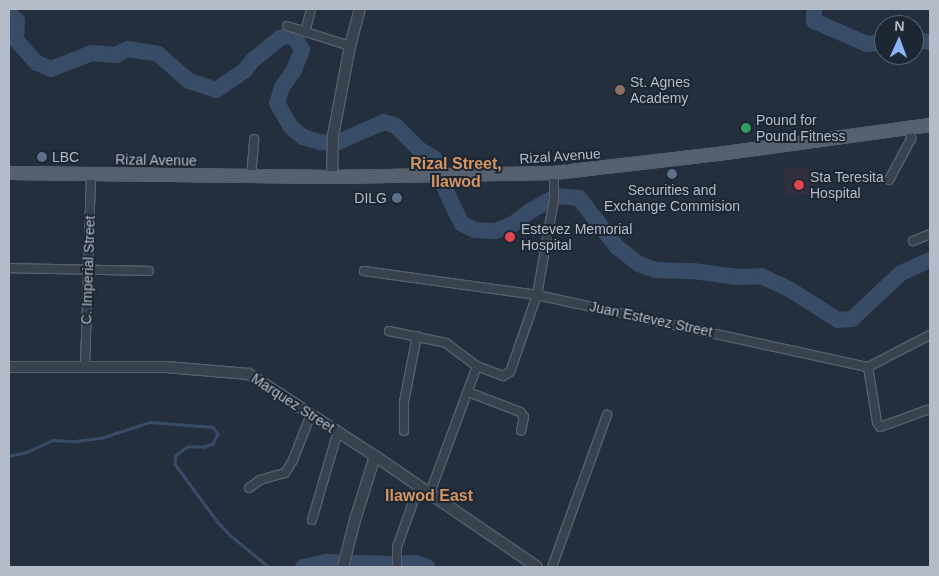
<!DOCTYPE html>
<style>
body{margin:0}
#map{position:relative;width:939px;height:576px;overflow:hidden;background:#242f3e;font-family:Arial,sans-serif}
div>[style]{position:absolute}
.medical>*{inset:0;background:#32303f}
.stream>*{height:2.5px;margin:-1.25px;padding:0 1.25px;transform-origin:1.25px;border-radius:1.25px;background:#394c67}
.river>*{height:16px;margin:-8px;padding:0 8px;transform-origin:8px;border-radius:8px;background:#394c67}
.roads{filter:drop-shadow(1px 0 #565f6c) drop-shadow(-1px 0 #565f6c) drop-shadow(0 1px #565f6c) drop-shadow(0 -1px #565f6c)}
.minor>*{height:8px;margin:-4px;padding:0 4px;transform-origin:4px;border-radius:4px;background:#38414e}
.tertiary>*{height:10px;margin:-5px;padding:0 5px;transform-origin:5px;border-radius:5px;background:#38414e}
.primary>*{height:12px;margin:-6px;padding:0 6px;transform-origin:6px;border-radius:6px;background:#56606e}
.dots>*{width:14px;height:14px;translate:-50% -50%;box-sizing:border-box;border:2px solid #1d2633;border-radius:50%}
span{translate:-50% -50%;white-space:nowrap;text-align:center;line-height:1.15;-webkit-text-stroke:4px #1d2633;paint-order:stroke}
.poi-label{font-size:14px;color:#b4bcc9}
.left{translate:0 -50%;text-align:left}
.right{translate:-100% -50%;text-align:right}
.street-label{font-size:14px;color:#b4bcc9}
.quarter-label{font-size:16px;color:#d59563;font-weight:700}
.frame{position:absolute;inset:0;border:10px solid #b4bcc9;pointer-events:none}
.north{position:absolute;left:874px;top:15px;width:50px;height:50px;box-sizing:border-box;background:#1d2633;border:1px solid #59626f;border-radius:50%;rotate:2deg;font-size:14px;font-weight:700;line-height:20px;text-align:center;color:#b4bcc9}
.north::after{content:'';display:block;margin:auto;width:18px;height:22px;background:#8ab4f8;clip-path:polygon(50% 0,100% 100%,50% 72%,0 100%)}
</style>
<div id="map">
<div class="medical">
<div style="clip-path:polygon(807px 167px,808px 176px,812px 176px,814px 193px,786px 196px,783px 169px)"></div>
</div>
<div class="stream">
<div style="left:9px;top:456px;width:18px;rotate:-13deg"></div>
<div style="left:27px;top:452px;width:29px;rotate:-25deg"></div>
<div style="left:53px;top:440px;width:22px;rotate:3deg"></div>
<div style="left:75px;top:441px;width:26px;rotate:-7deg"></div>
<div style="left:101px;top:438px;width:52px;rotate:-18.1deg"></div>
<div style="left:150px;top:422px;width:63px;rotate:4.5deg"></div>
<div style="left:213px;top:427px;width:9px;rotate:54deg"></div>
<div style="left:218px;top:434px;width:11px;rotate:117deg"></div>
<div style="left:213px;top:444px;width:9px;rotate:159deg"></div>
<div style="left:205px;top:447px;width:17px;rotate:180deg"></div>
<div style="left:188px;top:447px;width:14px;rotate:146deg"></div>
<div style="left:176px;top:455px;width:9px;rotate:96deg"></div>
<div style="left:175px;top:464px;width:71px;rotate:53.6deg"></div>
<div style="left:217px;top:521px;width:19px;rotate:47deg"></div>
<div style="left:230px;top:535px;width:50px;rotate:39.4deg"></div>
</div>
<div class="river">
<div style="left:814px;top:9px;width:12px;rotate:90deg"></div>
<div style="left:814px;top:21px;width:58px;rotate:23.5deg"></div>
<div style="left:867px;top:44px;width:17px;rotate:-7deg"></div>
<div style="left:9px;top:14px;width:10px;rotate:37deg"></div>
<div style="left:17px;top:20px;width:20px;rotate:93deg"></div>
<div style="left:16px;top:40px;width:31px;rotate:48deg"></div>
<div style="left:37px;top:63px;width:15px;rotate:23deg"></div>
<div style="left:51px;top:69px;width:44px;rotate:-21.3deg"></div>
<div style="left:92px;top:53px;width:24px;rotate:5deg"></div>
<div style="left:116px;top:55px;width:13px;rotate:-27deg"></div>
<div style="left:128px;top:49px;width:30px;rotate:9deg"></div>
<div style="left:158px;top:54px;width:41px;rotate:41.1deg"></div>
<div style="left:189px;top:81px;width:28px;rotate:18deg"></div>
<div style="left:216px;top:90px;width:34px;rotate:-34deg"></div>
<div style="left:244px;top:71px;width:14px;rotate:-51deg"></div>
<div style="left:253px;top:60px;width:35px;rotate:-39deg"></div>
<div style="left:280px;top:38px;width:11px;rotate:-15deg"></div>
<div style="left:291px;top:35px;width:8px;rotate:45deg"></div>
<div style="left:297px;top:41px;width:10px;rotate:61deg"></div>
<div style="left:302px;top:50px;width:24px;rotate:112deg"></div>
<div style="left:293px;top:72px;width:19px;rotate:126deg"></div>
<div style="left:282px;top:87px;width:17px;rotate:107deg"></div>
<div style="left:277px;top:103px;width:28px;rotate:60deg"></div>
<div style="left:291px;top:127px;width:16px;rotate:40deg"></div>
<div style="left:303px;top:137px;width:17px;rotate:17deg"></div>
<div style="left:319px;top:142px;width:17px;rotate:3deg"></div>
<div style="left:336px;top:143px;width:52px;rotate:-23.6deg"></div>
<div style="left:384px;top:122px;width:13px;rotate:18deg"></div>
<div style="left:396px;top:126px;width:33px;rotate:45deg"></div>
<div style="left:419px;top:149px;width:17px;rotate:31deg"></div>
<div style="left:434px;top:158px;width:21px;rotate:73deg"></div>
<div style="left:440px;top:178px;width:40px;rotate:65deg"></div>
<div style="left:457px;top:214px;width:11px;rotate:63deg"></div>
<div style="left:462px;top:224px;width:14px;rotate:25deg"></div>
<div style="left:475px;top:230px;width:20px;rotate:3deg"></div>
<div style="left:495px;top:231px;width:19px;rotate:-21deg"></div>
<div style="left:513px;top:224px;width:21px;rotate:-37deg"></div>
<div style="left:530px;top:211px;width:31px;rotate:-29deg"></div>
<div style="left:557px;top:196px;width:22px;rotate:5deg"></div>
<div style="left:579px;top:198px;width:62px;rotate:52.2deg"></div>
<div style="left:617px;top:247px;width:28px;rotate:38deg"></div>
<div style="left:639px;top:264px;width:17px;rotate:21deg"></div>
<div style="left:655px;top:270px;width:38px;rotate:2deg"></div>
<div style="left:693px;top:271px;width:45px;rotate:7.6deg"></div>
<div style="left:738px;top:277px;width:23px;rotate:-2deg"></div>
<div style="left:761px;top:276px;width:31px;rotate:25deg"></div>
<div style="left:789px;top:289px;width:58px;rotate:32.3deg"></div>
<div style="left:838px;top:320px;width:14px;rotate:-4deg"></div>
<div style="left:852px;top:319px;width:67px;rotate:-43.2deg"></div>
<div style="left:901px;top:273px;width:32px;rotate:-24deg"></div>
<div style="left:914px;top:40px;width:16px;rotate:7deg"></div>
<div style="left:303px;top:567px;width:25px;rotate:-12deg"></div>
<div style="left:327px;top:562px;width:66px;rotate:1.7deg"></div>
<div style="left:393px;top:564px;width:22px;rotate:-3deg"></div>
<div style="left:415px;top:563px;width:13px;rotate:18deg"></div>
</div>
<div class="roads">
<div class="minor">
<div style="left:287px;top:26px;width:66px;rotate:17.6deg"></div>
<div style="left:305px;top:32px;width:24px;rotate:-75deg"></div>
<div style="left:251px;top:177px;width:38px;rotate:-85deg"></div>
<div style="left:889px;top:180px;width:47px;rotate:-61.8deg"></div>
<div style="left:911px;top:139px;width:11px;rotate:-95deg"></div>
<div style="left:913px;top:241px;width:18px;rotate:-22deg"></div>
<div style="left:9px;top:268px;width:140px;rotate:1.2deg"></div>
<div style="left:364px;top:271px;width:175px;rotate:7.9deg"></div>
<div style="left:537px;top:295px;width:339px;rotate:12.3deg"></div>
<div style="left:868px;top:367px;width:70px;rotate:-27.3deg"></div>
<div style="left:389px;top:331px;width:58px;rotate:11.9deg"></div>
<div style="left:446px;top:343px;width:39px;rotate:37deg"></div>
<div style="left:85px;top:367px;width:193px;rotate:-88.2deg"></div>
<div style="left:868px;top:367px;width:56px;rotate:80.7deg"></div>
<div style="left:877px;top:422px;width:6px;rotate:59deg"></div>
<div style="left:880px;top:427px;width:53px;rotate:-19.8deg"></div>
<div style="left:468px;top:392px;width:56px;rotate:21deg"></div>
<div style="left:520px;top:412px;width:6px;rotate:51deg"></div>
<div style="left:524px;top:417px;width:14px;rotate:102deg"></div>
<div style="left:404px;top:431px;width:29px;rotate:-90deg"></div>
<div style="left:404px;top:402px;width:67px;rotate:-78.9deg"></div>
<div style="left:249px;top:488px;width:14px;rotate:-36deg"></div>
<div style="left:260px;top:480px;width:26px;rotate:-16deg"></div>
<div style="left:285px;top:473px;width:15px;rotate:-58deg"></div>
<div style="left:293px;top:460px;width:49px;rotate:-68.6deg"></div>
<div style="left:430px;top:493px;width:135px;rotate:-69.7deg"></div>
<div style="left:477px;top:366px;width:28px;rotate:21deg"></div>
<div style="left:503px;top:376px;width:8px;rotate:-30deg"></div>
<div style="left:510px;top:372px;width:82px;rotate:-70.7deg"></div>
<div style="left:537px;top:295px;width:97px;rotate:-79.9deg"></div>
<div style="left:554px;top:200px;width:27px;rotate:-90deg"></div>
<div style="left:312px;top:520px;width:93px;rotate:-73.7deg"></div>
<div style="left:397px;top:567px;width:20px;rotate:-90deg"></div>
<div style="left:397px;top:547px;width:65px;rotate:-70.2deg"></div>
<div style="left:552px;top:567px;width:162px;rotate:-70.1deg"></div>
</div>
<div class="tertiary">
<div style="left:332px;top:177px;width:41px;rotate:-88.6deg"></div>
<div style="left:333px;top:136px;width:92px;rotate:-79.3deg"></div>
<div style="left:350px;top:46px;width:38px;rotate:-75deg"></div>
<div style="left:9px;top:367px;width:157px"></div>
<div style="left:166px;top:367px;width:83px;rotate:4.8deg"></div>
<div style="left:249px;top:374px;width:150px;rotate:33.1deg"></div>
<div style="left:375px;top:456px;width:196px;rotate:34.4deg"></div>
<div style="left:343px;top:567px;width:49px;rotate:-75.7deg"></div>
<div style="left:355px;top:520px;width:67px;rotate:-72.6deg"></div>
</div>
<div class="primary">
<div style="left:9px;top:173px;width:323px;rotate:0.7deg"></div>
<div style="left:332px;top:177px;width:222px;rotate:-1deg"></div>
<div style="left:554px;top:173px;width:165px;rotate:-6.6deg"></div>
<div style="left:718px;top:154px;width:214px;rotate:-7.8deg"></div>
</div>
</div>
<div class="dots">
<div style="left:620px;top:90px;background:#8d6e63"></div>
<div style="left:746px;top:128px;background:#2e9e5b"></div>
<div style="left:42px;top:157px;background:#5c6f8a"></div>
<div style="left:672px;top:174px;background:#5c6f8a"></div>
<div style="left:799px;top:185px;background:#e0444e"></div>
<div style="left:397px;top:198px;background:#5c6f8a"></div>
<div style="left:510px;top:237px;background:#e0444e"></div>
</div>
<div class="poi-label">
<span class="left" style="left:630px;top:90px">St. Agnes<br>Academy</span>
<span class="left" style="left:756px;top:128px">Pound for<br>Pound Fitness</span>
<span class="left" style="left:52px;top:157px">LBC</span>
<span class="left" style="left:810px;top:185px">Sta Teresita<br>Hospital</span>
<span style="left:672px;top:198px">Securities and<br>Exchange Commision</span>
<span class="right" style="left:387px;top:198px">DILG</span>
<span class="left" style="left:521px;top:237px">Estevez Memorial<br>Hospital</span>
</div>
<div class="street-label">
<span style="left:560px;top:156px;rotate:-4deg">Rizal Avenue</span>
<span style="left:156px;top:160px;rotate:1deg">Rizal Avenue</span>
<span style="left:88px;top:270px;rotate:-88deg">C. Imperial Street</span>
<span style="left:651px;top:319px;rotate:12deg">Juan Estevez Street</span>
<span style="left:293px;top:403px;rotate:33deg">Marquez Street</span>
</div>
<div class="quarter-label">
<span style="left:456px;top:173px">Rizal Street,<br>Ilawod</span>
<span style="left:429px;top:496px">Ilawod East</span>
</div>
<div class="frame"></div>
<div class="north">N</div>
</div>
